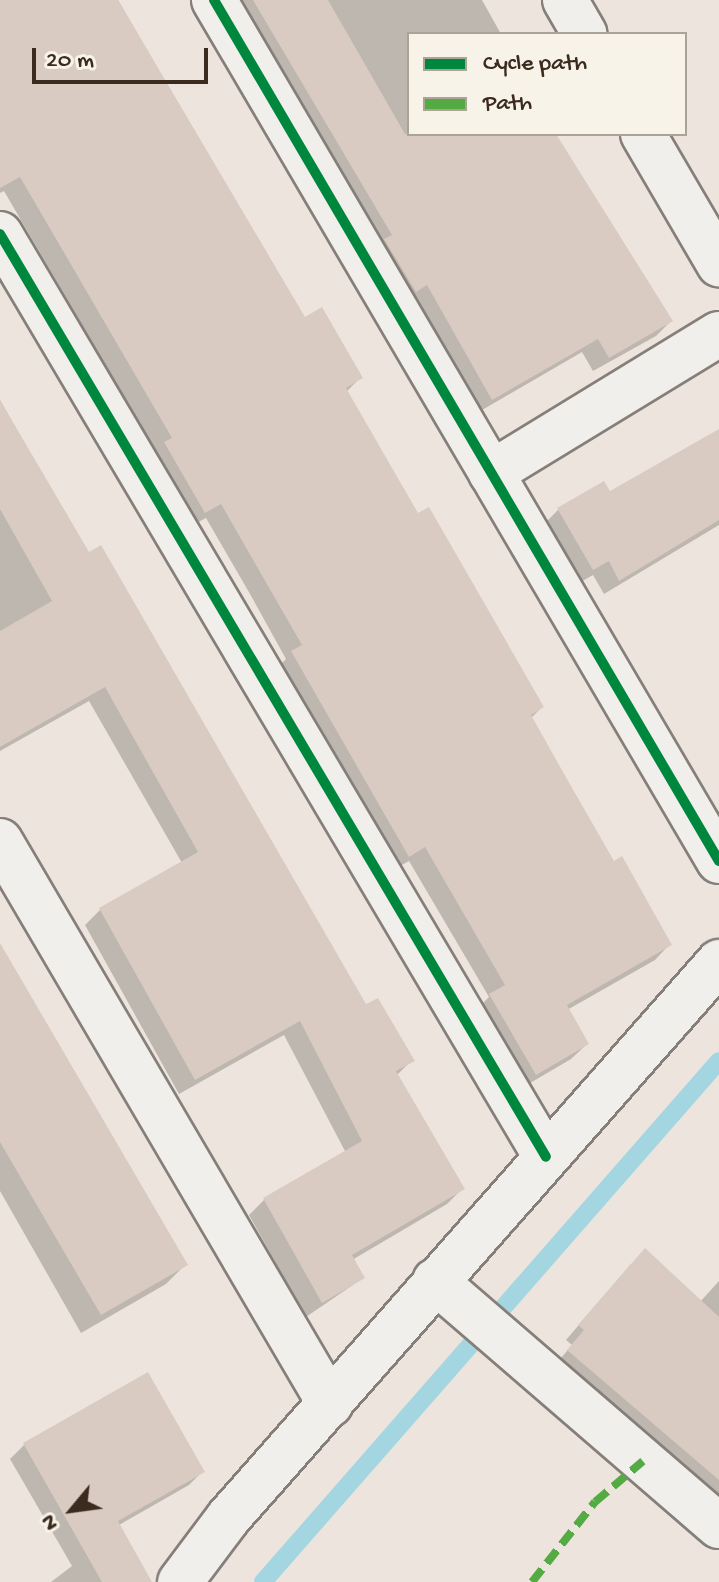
<!DOCTYPE html>
<style>
body{margin:0}
#map{position:relative;width:719px;height:1582px;overflow:hidden;background:#ede5dd;font-family:"Gochi Hand",sans-serif}
div>[style]{position:absolute}
.shadow>*{inset:0;background:#0003}
.stream>*{height:18px;margin:-9px;padding:0 9px;transform-origin:9px;border-radius:9px;background:#a4d6e1}
.building>*{inset:0;background:#d9cbc2}
.roads{filter:drop-shadow(2px 0 #867f79) drop-shadow(-2px 0 #867f79) drop-shadow(0 2px #867f79) drop-shadow(0 -2px #867f79)}
.minor>*{height:44px;margin:-22px;padding:0 22px;transform-origin:22px;border-radius:22px;background:#f1efeb}
.quiet>*{height:8px;margin-top:-4px;transform-origin:0;background:repeating-linear-gradient(90deg,#55ab43 0 16px,transparent 0 24px)}
.cycleway>*{height:10px;margin:-5px;padding:0 5px;transform-origin:5px;border-radius:5px;background:#00873e}
span{translate:-50% -50%;white-space:nowrap;text-align:center;line-height:1.15;-webkit-text-stroke:8px #f7f3e8;paint-order:stroke}
.legend{position:absolute;left:407px;top:32px;width:280px;height:104px;box-sizing:border-box;background:#f7f3e8;border:2px solid #aca397;margin:0;padding:10px 14px;list-style:none;font-size:24px;color:#3b2a1e}
.legend li{display:flex;align-items:center;gap:16px;height:40px}
.legend b{width:40px;border:2px solid #aca397}
.north{position:absolute;left:32px;top:1470px;width:80px;height:80px;-webkit-text-stroke:6px #f7f3e8;paint-order:stroke;rotate:241deg;font-size:22px;font-weight:700;line-height:32px;text-align:center;color:#3b2a1e}
.north::after{content:'';display:block;margin:auto;width:28px;height:36px;background:#3b2a1e;clip-path:polygon(50% 0,100% 100%,50% 72%,0 100%)}
.scale{position:absolute;left:32px;top:48px;width:176px;height:36px;box-sizing:border-box;border:4px solid #3b2a1e;border-top:0;padding-left:10px;font-size:24px;line-height:28px;white-space:nowrap;color:#3b2a1e;-webkit-text-stroke:6px #f7f3e8;paint-order:stroke}
</style>
<div id="map">
<div class="shadow">
<div style="clip-path:polygon(0 0,118px 0,304px 320px,360px 378px,346px 392px,417px 516px,542px 707px,531px 718px,613px 863px,670px 944px,655px 960px,567px 1010px,587px 1044px,571px 1059px,520px 1089px,475px 1011px,489px 997px,409px 861px,393px 870px,277px 668px,286px 659px,250px 594px,206px 518px,189px 527px,150px 459px,156px 452px,4px 191px,0 193px)"></div>
<div style="clip-path:polygon(237px 0,482px 0,501px 34px,409px 34px,409px 134px,553px 134px,671px 321px,656px 336px,593px 371px,582px 352px,477px 413px)"></div>
<div style="clip-path:polygon(0 400px,88px 555px,365px 1007px,412px 1060px,397px 1075px,462px 1189px,447px 1204px,352px 1260px,363px 1278px,306px 1317px,249px 1215px,264px 1200px,346px 1153px,284px 1035px,179px 1094px,85px 925px,100px 910px,182px 863px,89px 701px,0 751px)"></div>
<div style="clip-path:polygon(719px 431px,719px 525px,604px 594px,593px 575px,577px 584px,543px 525px,558px 510px,604px 484px,609px 494px)"></div>
<div style="clip-path:polygon(0 947px,185px 1265px,166px 1284px,81px 1333px,0 1191px)"></div>
<div style="clip-path:polygon(631px 1264px,700px 1302px,719px 1281px,719px 1494px,712px 1500px,555px 1365px,572px 1345px,566px 1340px)"></div>
<div style="clip-path:polygon(24px 1445px,203px 1471px,189px 1485px,119px 1525px,150px 1582px,51px 1582px,72px 1566px,10px 1459px)"></div>
</div>
<div class="stream">
<div style="left:263px;top:1582px;width:692px;rotate:-48.81deg"></div>
</div>
<div class="building">
<div style="clip-path:polygon(0 0,118px 0,305px 317px,322px 307px,363px 378px,346px 388px,418px 513px,429px 507px,544px 707px,531px 715px,563px 772px,614px 861px,622px 856px,672px 945px,567px 1005px,589px 1044px,536px 1075px,489px 994px,505px 985px,425px 847px,409px 857px,291px 651px,302px 645px,221px 504px,205px 513px,164px 442px,172px 438px,20px 177px,0 188px)"></div>
<div style="clip-path:polygon(253px 0,328px 0,405px 134px,556px 134px,673px 321px,609px 358px,598px 339px,492px 400px,427px 285px,416px 292px,384px 239px,392px 235px)"></div>
<div style="clip-path:polygon(0 400px,89px 552px,101px 545px,366px 1004px,378px 998px,415px 1061px,396px 1071px,465px 1189px,352px 1255px,365px 1278px,322px 1303px,263px 1198px,362px 1141px,300px 1021px,195px 1080px,99px 908px,198px 852px,105px 687px,0 747px,0 631px,52px 601px,0 509px)"></div>
<div style="clip-path:polygon(719px 429px,719px 520px,619px 581px,609px 561px,593px 570px,557px 508px,604px 481px,610px 491px)"></div>
<div style="clip-path:polygon(0 943px,188px 1265px,101px 1315px,0 1142px)"></div>
<div style="clip-path:polygon(645px 1248px,719px 1317px,719px 1480px,567px 1350px,584px 1330px,578px 1325px)"></div>
<div style="clip-path:polygon(148px 1372px,205px 1472px,118px 1521px,152px 1582px,102px 1582px,23px 1443px)"></div>
</div>
<div class="roads">
<div class="minor">
<div style="left:214px;top:0;width:998px;rotate:59.61deg"></div>
<div style="left:565px;top:0;width:39px;rotate:60deg"></div>
<div style="left:643px;top:134px;width:151px;rotate:59.7deg"></div>
<div style="left:0;top:234px;width:1072px;rotate:59.39deg"></div>
<div style="left:491px;top:473px;width:267px;rotate:-31.4deg"></div>
<div style="left:0;top:841px;width:653px;rotate:59.62deg"></div>
<div style="left:435px;top:1281px;width:375px;rotate:40.8deg"></div>
<div style="left:180px;top:1582px;width:80px;rotate:-53.1deg"></div>
<div style="left:228px;top:1518px;width:742px;rotate:-48.55deg"></div>
</div>
</div>
<div class="quiet">
<div style="left:532px;top:1582px;width:102px;rotate:-51.8deg"></div>
<div style="left:595px;top:1502px;width:63px;rotate:-40.5deg"></div>
</div>
<div class="cycleway">
<div style="left:214px;top:0;width:998px;rotate:59.61deg"></div>
<div style="left:0;top:234px;width:1072px;rotate:59.39deg"></div>
</div>
<ul class="legend">
<li><b style="height:10px;background:#00873e"></b>Cycle path</li>
<li><b style="height:10px;background:#55ab43"></b>Path</li>
</ul>
<div class="north">N</div>
<div class="scale">20 m</div>
</div>
